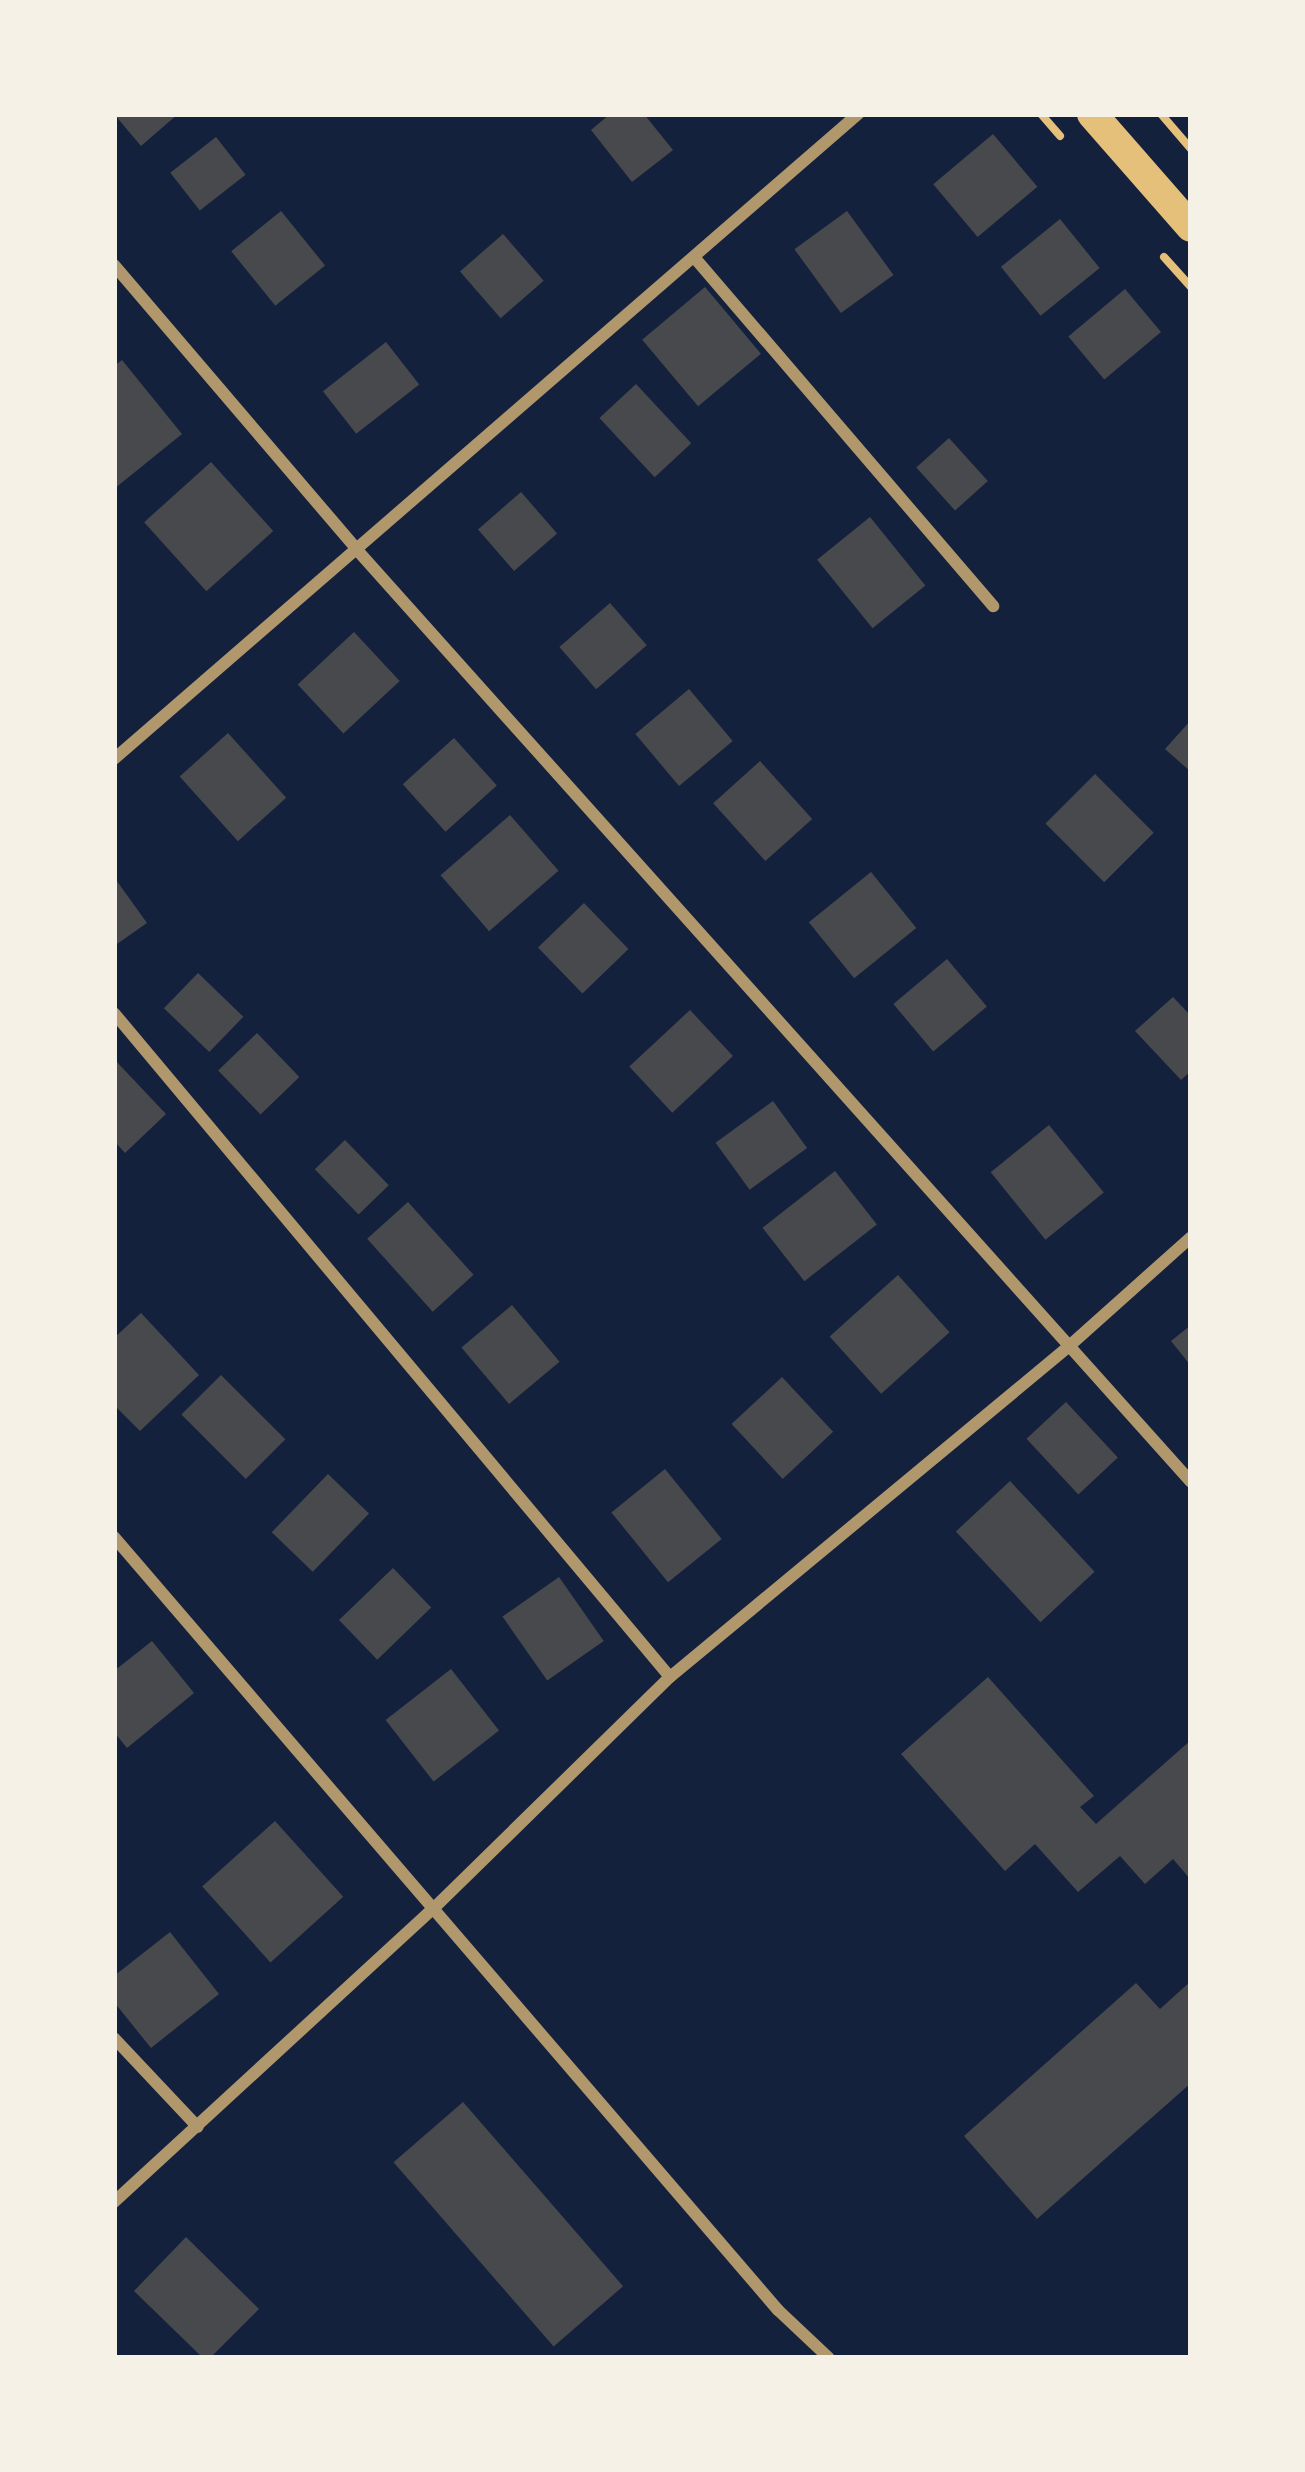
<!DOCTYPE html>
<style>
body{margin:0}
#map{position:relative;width:1305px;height:2472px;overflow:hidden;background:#14213d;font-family:"Nunito Sans",sans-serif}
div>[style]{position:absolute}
.building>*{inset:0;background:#48494c;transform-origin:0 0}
.path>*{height:8px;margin:-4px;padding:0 4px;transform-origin:4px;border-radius:4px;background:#e5c07b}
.minor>*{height:12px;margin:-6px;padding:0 6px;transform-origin:6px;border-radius:6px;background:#b1986c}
.primary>*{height:30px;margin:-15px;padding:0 15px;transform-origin:15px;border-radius:15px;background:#e5c07b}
span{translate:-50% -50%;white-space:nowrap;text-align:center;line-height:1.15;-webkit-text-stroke:12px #f6f1e7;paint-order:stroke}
.frame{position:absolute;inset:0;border:117px solid #f6f1e7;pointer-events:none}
</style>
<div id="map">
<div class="building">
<div style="clip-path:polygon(114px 114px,178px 114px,141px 146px)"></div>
<div style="clip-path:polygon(610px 114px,644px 114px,673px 150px,632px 182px,591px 130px)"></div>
<div style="left:993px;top:134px;width:69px;height:78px;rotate:50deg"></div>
<div style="left:216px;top:137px;width:48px;height:58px;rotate:52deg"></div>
<div style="left:281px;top:211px;width:70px;height:64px;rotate:51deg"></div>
<div style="left:847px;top:211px;width:79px;height:65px;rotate:54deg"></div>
<div style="left:1060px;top:219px;width:63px;height:76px;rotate:51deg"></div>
<div style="left:503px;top:234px;width:62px;height:57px;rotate:49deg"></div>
<div style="left:705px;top:287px;width:87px;height:82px;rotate:50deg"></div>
<div style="left:1125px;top:289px;width:56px;height:74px;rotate:50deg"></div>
<div style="left:386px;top:342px;width:54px;height:80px;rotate:52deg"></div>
<div style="clip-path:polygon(122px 360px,182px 434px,114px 489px,114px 366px)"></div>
<div style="left:636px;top:384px;width:81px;height:50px;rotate:47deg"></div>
<div style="left:949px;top:438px;width:58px;height:44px;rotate:48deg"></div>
<div style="left:211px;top:462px;width:93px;height:90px;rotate:48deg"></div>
<div style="left:521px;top:492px;width:55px;height:57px;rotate:49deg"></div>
<div style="left:870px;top:517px;width:88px;height:68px;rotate:51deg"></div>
<div style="left:610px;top:603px;width:56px;height:67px;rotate:49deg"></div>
<div style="left:354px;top:632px;width:67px;height:77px;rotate:47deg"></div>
<div style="left:689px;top:689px;width:68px;height:70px;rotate:50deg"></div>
<div style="clip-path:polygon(1191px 720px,1191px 772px,1165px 749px)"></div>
<div style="left:228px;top:733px;width:87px;height:65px;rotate:48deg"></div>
<div style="left:454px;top:738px;width:64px;height:69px;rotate:48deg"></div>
<div style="left:760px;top:761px;width:78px;height:63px;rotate:48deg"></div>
<div style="left:1095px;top:774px;width:83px;height:70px;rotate:45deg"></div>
<div style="left:510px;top:815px;width:74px;height:92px;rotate:49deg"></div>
<div style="left:871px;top:872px;width:72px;height:80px;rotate:51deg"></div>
<div style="clip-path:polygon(114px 877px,147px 923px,114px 946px)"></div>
<div style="left:584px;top:903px;width:64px;height:64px;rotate:46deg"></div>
<div style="left:947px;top:959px;width:62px;height:70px;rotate:50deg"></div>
<div style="left:198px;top:973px;width:63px;height:49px;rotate:44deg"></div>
<div style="clip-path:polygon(1173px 997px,1191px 1016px,1191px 1071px,1181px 1080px,1135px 1031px)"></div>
<div style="left:690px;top:1010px;width:63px;height:83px;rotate:47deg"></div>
<div style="left:257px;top:1033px;width:61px;height:54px;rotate:46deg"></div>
<div style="clip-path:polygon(114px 1059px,166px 1114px,125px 1153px,114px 1141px)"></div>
<div style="left:773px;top:1101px;width:58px;height:71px;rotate:54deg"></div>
<div style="left:1049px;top:1125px;width:87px;height:75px;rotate:51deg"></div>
<div style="left:345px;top:1140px;width:63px;height:42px;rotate:46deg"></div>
<div style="left:835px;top:1171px;width:68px;height:92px;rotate:52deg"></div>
<div style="left:408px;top:1202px;width:98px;height:55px;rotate:48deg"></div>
<div style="left:898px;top:1275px;width:77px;height:92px;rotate:48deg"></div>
<div style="left:512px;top:1305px;width:74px;height:66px;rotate:50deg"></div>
<div style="clip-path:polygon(141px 1313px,199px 1375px,140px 1431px,114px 1405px,114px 1338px)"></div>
<div style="clip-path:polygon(1191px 1325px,1191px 1366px,1171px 1341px)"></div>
<div style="left:221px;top:1375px;width:91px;height:56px;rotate:45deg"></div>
<div style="left:782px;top:1377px;width:75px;height:69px;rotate:47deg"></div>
<div style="left:1066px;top:1402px;width:76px;height:54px;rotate:47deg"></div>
<div style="left:665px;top:1469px;width:90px;height:69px;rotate:51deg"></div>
<div style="left:328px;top:1474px;width:57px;height:81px;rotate:44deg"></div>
<div style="left:1010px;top:1481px;width:124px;height:74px;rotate:47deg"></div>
<div style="left:393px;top:1568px;width:55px;height:75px;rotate:46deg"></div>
<div style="left:559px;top:1577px;width:78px;height:69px;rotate:55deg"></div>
<div style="clip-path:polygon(152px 1641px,194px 1693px,127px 1748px,114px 1732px,114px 1671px)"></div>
<div style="left:451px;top:1669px;width:78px;height:83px;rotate:52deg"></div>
<div style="clip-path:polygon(988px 1677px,1094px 1796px,1080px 1807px,1096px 1824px,1191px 1740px,1191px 1880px,1173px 1859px,1145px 1884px,1120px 1856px,1078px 1892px,1035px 1844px,1005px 1871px,901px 1754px)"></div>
<div style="left:275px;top:1821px;width:102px;height:98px;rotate:48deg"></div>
<div style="clip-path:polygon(170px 1932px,219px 1994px,151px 2048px,114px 2002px,114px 1976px)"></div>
<div style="clip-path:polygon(1191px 1981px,1191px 2083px,1037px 2219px,964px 2136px,1136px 1983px,1160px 2009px)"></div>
<div style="left:463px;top:2102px;width:244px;height:92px;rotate:49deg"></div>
<div style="clip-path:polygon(186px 2237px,259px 2309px,210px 2358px,203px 2358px,134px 2291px)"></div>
</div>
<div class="path">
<div style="left:1041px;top:114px;width:29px;rotate:49deg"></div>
<div style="left:1161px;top:114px;width:46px;rotate:49.4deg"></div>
<div style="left:1164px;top:257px;width:40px;rotate:48deg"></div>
</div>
<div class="minor">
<div style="left:694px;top:257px;width:460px;rotate:49.4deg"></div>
<div style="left:114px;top:265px;width:376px;rotate:49.5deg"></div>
<div style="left:358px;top:551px;width:1249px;rotate:48.18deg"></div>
<div style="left:114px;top:759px;width:985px;rotate:-40.92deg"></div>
<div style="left:114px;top:1013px;width:866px;rotate:50.06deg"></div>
<div style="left:114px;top:1537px;width:1019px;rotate:49.34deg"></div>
<div style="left:778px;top:2310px;width:70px;rotate:43.3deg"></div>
<div style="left:114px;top:2038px;width:122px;rotate:46.7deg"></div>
<div style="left:114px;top:2202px;width:436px;rotate:-42.6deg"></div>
<div style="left:435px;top:1907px;width:329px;rotate:-44.4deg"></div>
<div style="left:670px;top:1677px;width:516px;rotate:-39.65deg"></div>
<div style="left:1067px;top:1348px;width:166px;rotate:-41.8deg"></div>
</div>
<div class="primary">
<div style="left:1092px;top:114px;width:150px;rotate:48.8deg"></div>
</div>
<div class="frame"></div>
</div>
